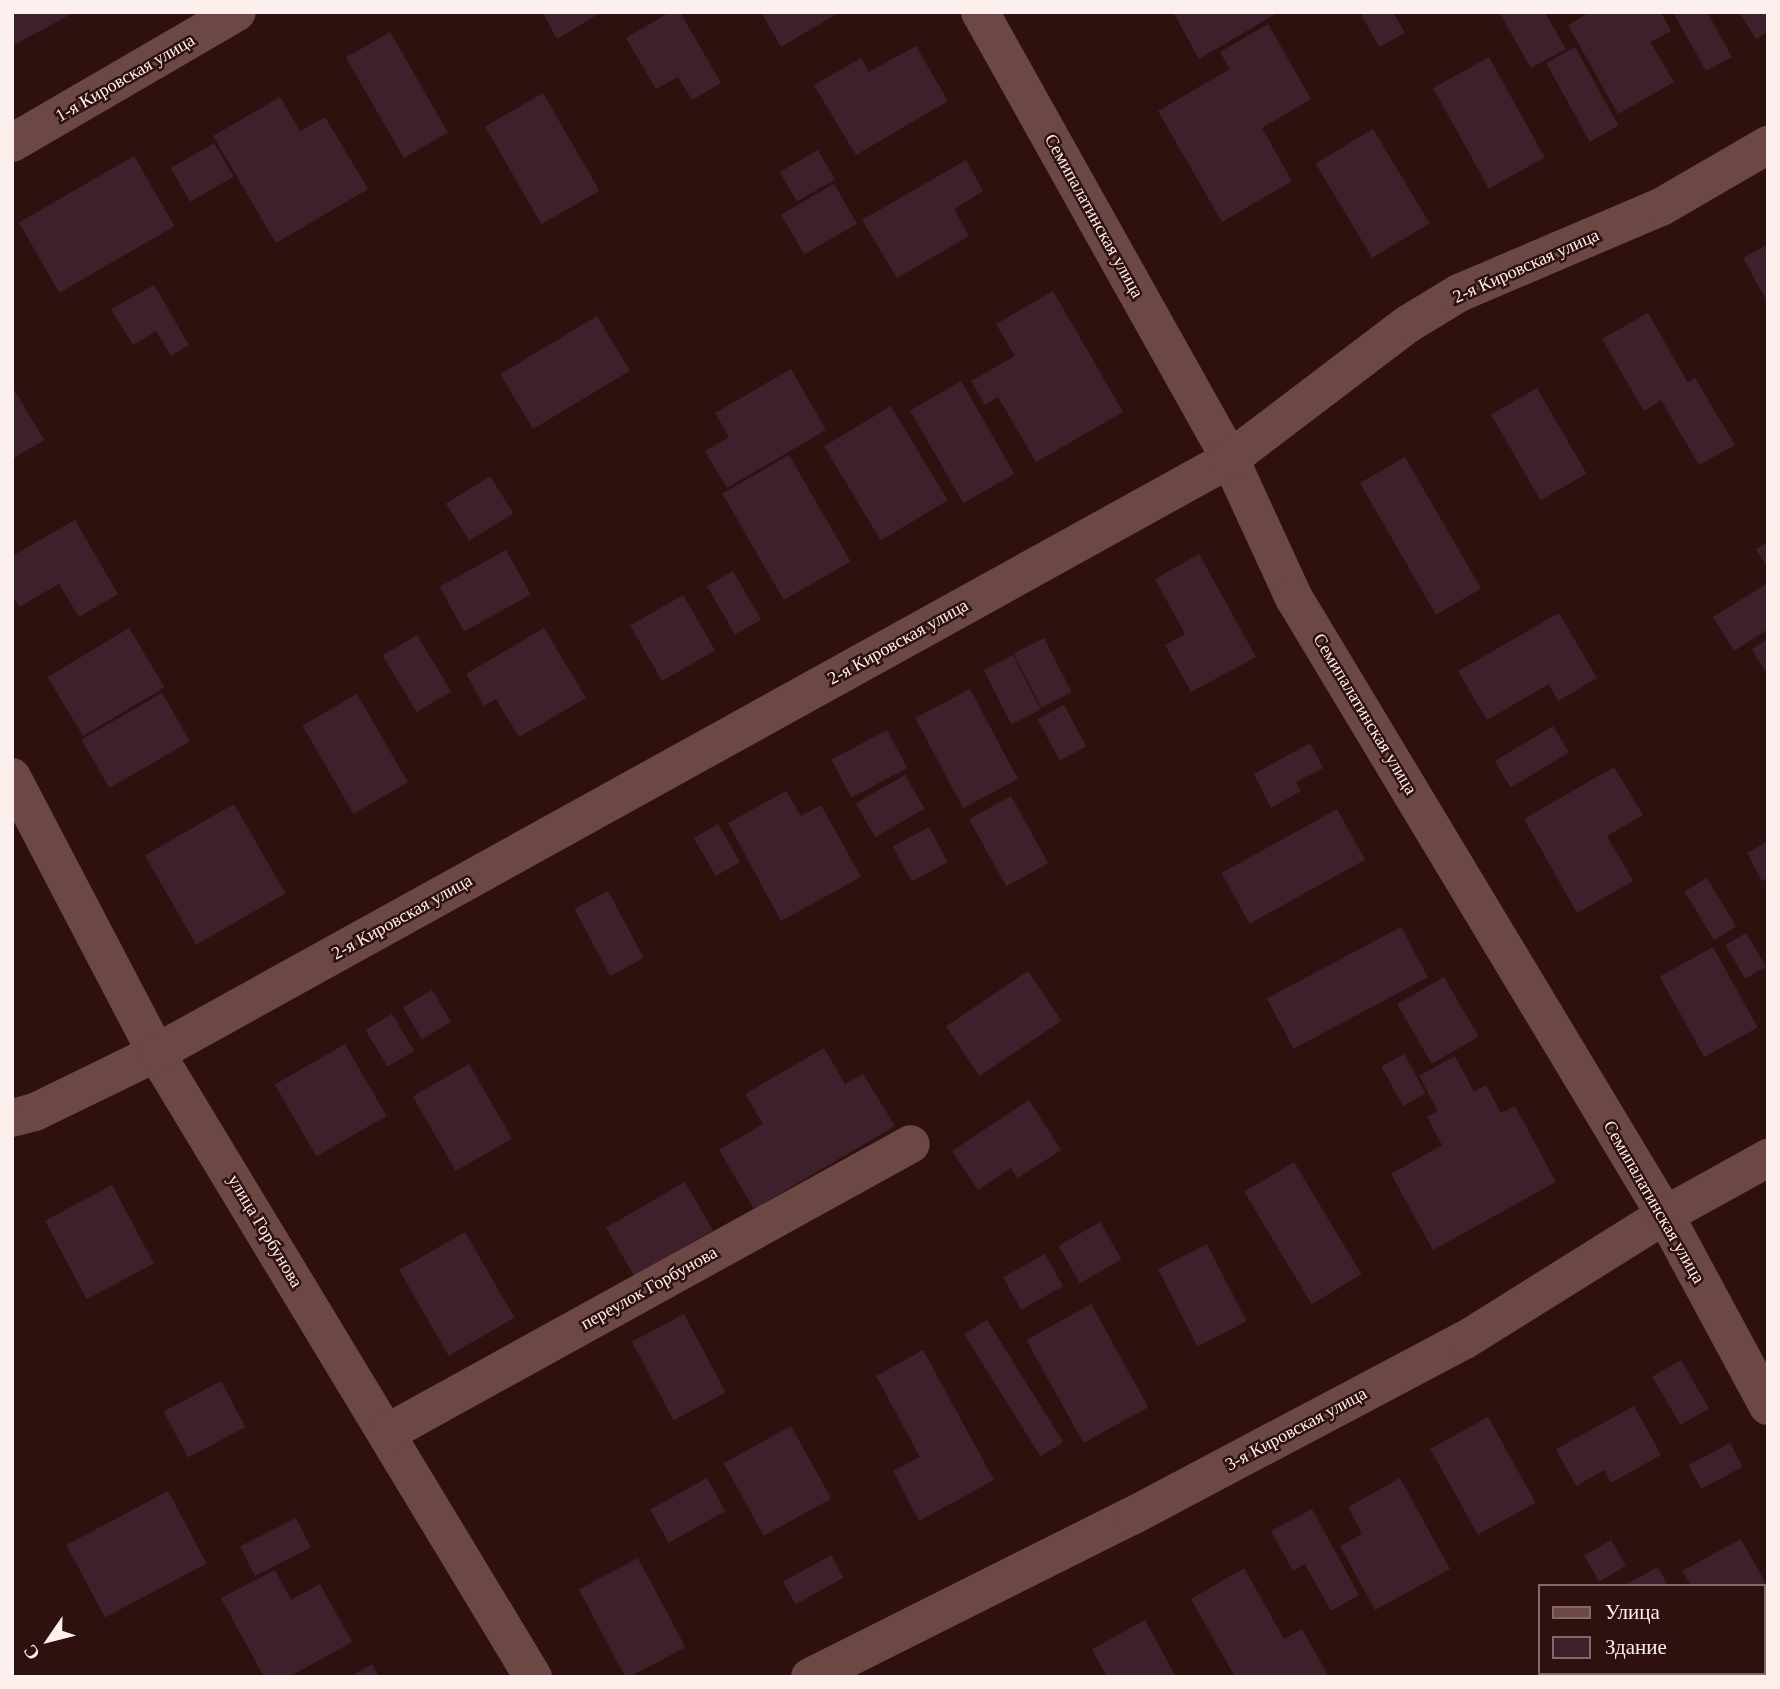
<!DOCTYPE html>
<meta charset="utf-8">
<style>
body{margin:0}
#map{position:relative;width:1780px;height:1689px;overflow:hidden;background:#2e100e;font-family:Georgia,serif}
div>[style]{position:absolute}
.building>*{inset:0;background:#3e202d;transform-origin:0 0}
.street>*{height:38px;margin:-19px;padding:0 19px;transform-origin:19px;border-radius:19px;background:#6c4845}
span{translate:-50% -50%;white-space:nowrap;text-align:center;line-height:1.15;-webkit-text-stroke:5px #2e100e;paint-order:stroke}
.street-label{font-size:18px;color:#fdefee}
.frame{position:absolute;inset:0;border:14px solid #fdefee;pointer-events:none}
.legend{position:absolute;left:1538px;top:1584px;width:228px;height:91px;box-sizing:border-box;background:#2e100e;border:2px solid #816968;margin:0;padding:9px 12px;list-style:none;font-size:21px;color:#fdefee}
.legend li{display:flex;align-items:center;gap:14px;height:35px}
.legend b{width:35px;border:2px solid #816968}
.north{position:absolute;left:14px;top:1605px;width:70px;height:70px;-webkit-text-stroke:5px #2e100e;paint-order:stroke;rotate:235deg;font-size:19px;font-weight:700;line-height:28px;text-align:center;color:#fdefee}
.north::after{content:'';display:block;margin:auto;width:24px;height:32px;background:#fdefee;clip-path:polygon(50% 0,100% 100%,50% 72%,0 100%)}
</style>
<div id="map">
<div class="building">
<div style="clip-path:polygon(12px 12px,75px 12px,12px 46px)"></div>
<div style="clip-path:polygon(542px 12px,602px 12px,557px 39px)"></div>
<div style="clip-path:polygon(670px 12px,680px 12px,721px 83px,692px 100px,678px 77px,656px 89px,626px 38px)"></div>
<div style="clip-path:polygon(761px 12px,840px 12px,781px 47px)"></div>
<div style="clip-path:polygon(1173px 12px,1279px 12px,1199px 59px)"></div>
<div style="clip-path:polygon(1360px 12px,1393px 12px,1405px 33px,1379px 47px)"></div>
<div style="clip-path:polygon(1499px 12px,1545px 12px,1566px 49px,1531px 68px)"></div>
<div style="clip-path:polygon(1590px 12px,1661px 12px,1671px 31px,1650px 42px,1674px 82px,1618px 114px,1568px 25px)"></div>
<div style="clip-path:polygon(1673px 12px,1707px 12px,1732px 57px,1706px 71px)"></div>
<div style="clip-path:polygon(1739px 12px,1768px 12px,1768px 32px,1756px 39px)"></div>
<div style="clip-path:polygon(1268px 24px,1311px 99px,1262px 128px,1292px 181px,1222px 222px,1158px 111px,1230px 69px,1220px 52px)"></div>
<div style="left:390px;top:32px;width:116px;height:51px;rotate:60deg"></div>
<div style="clip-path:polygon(916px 46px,948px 101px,856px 155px,814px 85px,861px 58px,869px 72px)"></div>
<div style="left:1575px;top:47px;width:90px;height:33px;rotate:61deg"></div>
<div style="left:1489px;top:57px;width:115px;height:64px;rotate:61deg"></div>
<div style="left:543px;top:93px;width:113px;height:67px;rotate:60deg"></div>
<div style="clip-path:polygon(280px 97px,300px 131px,325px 117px,368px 189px,276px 243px,213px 136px)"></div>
<div style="left:1373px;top:129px;width:110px;height:67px;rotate:59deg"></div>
<div style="left:214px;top:143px;width:39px;height:50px;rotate:60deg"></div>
<div style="left:818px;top:150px;width:34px;height:44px;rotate:60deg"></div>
<div style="left:134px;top:156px;width:81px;height:133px;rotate:60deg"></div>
<div style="clip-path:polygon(966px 160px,983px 191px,954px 209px,969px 236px,897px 278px,862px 220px)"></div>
<div style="left:834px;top:184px;width:46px;height:61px;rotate:60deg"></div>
<div style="clip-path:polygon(1768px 244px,1768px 303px,1743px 258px)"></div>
<div style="clip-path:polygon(154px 285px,189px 345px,171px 356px,156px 331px,133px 345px,111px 309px)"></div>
<div style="clip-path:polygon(1053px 291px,1123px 412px,1036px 462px,998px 397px,985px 405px,971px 381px,1015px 356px,996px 324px)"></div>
<div style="clip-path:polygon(1648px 313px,1688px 383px,1695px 378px,1735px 445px,1699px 465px,1661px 400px,1644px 411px,1602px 339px)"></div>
<div style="left:597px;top:316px;width:64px;height:113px;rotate:59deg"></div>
<div style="clip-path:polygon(791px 369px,826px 430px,727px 488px,705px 451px,729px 437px,715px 413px)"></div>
<div style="left:961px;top:381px;width:107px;height:59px;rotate:60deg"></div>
<div style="clip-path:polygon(12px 386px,44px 440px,12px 459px)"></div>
<div style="left:1537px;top:388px;width:99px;height:53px;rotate:60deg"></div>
<div style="left:891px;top:406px;width:110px;height:78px;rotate:59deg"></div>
<div style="left:789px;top:455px;width:123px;height:77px;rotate:60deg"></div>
<div style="left:1405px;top:457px;width:152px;height:52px;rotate:60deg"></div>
<div style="left:490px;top:476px;width:44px;height:52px;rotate:58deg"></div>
<div style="clip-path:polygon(75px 520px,118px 594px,79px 617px,59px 584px,19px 607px,12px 594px,12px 556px)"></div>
<div style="clip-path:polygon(1768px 542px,1768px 568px,1756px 549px)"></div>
<div style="left:506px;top:550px;width:51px;height:76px;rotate:61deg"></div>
<div style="clip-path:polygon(1199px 554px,1256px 657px,1191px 692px,1165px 645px,1185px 634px,1155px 579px)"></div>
<div style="left:733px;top:571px;width:56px;height:30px;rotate:60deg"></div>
<div style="clip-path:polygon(1768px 583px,1768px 629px,1734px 651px,1713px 617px)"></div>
<div style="left:683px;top:595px;width:64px;height:61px;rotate:60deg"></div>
<div style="clip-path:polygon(1559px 613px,1597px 678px,1558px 701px,1549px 684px,1487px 720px,1458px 671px)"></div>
<div style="left:129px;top:628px;width:69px;height:95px;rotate:59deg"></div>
<div style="clip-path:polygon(544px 628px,586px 698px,519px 737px,496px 699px,484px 706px,466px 674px)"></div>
<div style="left:417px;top:635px;width:66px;height:40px;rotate:59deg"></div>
<div style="left:1044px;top:638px;width:61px;height:34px;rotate:63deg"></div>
<div style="clip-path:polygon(1768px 639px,1768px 669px,1765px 671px,1752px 649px)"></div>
<div style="left:1013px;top:655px;width:61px;height:33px;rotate:63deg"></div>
<div style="left:970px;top:689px;width:102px;height:62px;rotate:62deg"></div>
<div style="left:162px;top:693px;width:56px;height:93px;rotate:60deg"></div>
<div style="left:357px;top:694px;width:102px;height:63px;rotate:60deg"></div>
<div style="left:1064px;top:705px;width:47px;height:30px;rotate:62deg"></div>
<div style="left:1553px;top:726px;width:31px;height:68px;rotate:59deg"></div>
<div style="left:887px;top:730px;width:43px;height:63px;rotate:62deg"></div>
<div style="clip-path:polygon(1310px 743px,1323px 768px,1296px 782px,1301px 791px,1271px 808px,1254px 774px)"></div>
<div style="clip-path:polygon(1614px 767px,1643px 815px,1607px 836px,1633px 881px,1577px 913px,1524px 819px)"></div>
<div style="left:905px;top:775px;width:39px;height:57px;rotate:60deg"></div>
<div style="clip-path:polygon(786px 791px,801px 816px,821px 805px,861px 877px,781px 921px,728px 823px)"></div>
<div style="left:1011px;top:796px;width:77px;height:48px;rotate:61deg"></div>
<div style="left:234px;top:804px;width:103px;height:103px;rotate:60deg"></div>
<div style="left:1337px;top:809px;width:58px;height:132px;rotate:61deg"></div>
<div style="left:718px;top:824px;width:44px;height:28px;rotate:60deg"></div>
<div style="left:929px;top:827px;width:40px;height:41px;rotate:62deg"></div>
<div style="clip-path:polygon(1768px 841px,1768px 878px,1762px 881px,1747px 853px)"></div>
<div style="left:1707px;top:878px;width:57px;height:26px;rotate:59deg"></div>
<div style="left:608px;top:891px;width:76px;height:38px;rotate:62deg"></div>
<div style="left:1401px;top:927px;width:57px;height:152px;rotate:62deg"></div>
<div style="left:1746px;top:933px;width:39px;height:24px;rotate:59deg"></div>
<div style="left:1713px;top:947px;width:92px;height:61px;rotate:61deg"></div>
<div style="left:1028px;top:971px;width:60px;height:99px;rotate:56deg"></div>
<div style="left:1444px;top:977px;width:69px;height:54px;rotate:60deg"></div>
<div style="left:432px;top:990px;width:37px;height:34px;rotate:59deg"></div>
<div style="left:392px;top:1014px;width:43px;height:31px;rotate:59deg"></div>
<div style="left:345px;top:1044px;width:83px;height:81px;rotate:60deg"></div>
<div style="clip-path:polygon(824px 1048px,845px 1084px,863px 1074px,895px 1126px,754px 1209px,719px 1150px,763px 1124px,745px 1094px)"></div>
<div style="left:1404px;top:1054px;width:45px;height:26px;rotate:61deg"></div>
<div style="clip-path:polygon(1455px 1056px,1474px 1092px,1486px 1085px,1501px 1113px,1515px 1106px,1556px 1182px,1433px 1250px,1391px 1174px,1442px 1145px,1427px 1117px,1438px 1111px,1419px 1076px)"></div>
<div style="left:469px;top:1064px;width:86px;height:65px;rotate:60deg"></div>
<div style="clip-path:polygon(1029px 1100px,1061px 1150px,1018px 1178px,1011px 1168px,978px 1190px,952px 1151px)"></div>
<div style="left:1294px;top:1162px;width:131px;height:58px;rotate:59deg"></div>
<div style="left:685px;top:1182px;width:56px;height:91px;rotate:60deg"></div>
<div style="left:112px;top:1185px;width:89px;height:76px;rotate:62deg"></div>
<div style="left:1100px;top:1222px;width:43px;height:48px;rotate:60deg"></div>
<div style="left:465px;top:1232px;width:99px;height:76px;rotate:60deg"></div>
<div style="left:1207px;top:1244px;width:87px;height:55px;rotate:63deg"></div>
<div style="left:1045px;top:1254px;width:37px;height:48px;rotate:61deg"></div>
<div style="left:1091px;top:1304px;width:118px;height:74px;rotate:61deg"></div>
<div style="left:684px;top:1314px;width:89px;height:59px;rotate:62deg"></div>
<div style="left:987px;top:1320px;width:144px;height:27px;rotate:58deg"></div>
<div style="clip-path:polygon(923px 1350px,994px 1480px,919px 1521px,893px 1471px,920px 1457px,876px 1376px)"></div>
<div style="left:1681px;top:1360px;width:56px;height:33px;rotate:60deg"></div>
<div style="left:221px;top:1381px;width:52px;height:65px;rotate:62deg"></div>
<div style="clip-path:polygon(1634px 1406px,1661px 1455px,1611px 1483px,1604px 1470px,1576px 1486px,1556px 1449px)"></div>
<div style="left:1488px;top:1417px;width:98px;height:66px;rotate:61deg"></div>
<div style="left:791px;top:1426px;width:83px;height:77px;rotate:61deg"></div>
<div style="left:1730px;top:1443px;width:27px;height:47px;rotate:62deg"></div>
<div style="left:707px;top:1478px;width:38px;height:65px;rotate:61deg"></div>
<div style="clip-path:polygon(1400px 1478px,1450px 1569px,1375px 1610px,1340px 1546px,1362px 1534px,1348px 1507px)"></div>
<div style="left:168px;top:1491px;width:82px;height:115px;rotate:62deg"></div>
<div style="clip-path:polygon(1312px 1509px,1359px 1595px,1331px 1611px,1305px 1564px,1293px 1571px,1271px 1531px)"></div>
<div style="left:296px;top:1518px;width:33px;height:63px;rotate:63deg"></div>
<div style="clip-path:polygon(1741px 1539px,1768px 1587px,1764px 1629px,1764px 1586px,1691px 1586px,1682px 1571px)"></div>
<div style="left:1611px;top:1540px;width:30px;height:31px;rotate:60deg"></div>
<div style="left:831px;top:1555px;width:26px;height:55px;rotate:61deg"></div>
<div style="left:638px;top:1558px;width:101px;height:67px;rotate:62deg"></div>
<div style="clip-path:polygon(1658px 1567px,1668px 1586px,1623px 1586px)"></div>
<div style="clip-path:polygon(1244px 1568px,1284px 1639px,1302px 1629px,1329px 1677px,1235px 1677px,1191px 1599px)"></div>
<div style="clip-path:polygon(275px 1570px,291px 1600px,320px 1584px,352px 1642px,289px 1677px,264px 1677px,221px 1598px)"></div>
<div style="clip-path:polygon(1145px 1620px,1176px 1677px,1107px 1677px,1092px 1649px)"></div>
<div style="clip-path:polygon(1768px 1655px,1768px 1677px,1728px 1677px,1764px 1673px)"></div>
<div style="clip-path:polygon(372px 1664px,379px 1677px,349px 1677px)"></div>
</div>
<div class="street">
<div style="left:980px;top:12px;width:512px;rotate:60.78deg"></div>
<div style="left:1230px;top:459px;width:153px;rotate:65.3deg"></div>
<div style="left:1294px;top:598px;width:720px;rotate:58.98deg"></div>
<div style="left:1665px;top:1215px;width:217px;rotate:61.7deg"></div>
<div style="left:12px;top:143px;width:260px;rotate:-30.2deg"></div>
<div style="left:12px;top:777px;width:311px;rotate:62.4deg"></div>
<div style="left:156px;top:1053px;width:729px;rotate:58.86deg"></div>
<div style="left:12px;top:1118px;width:24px;rotate:-15deg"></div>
<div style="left:35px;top:1112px;width:135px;rotate:-26deg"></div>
<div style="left:156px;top:1053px;width:1227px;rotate:-28.95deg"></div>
<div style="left:1230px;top:459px;width:223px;rotate:-37.2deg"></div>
<div style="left:1408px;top:324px;width:60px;rotate:-31.3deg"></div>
<div style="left:1459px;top:293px;width:220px;rotate:-23.1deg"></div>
<div style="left:1661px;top:207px;width:124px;rotate:-30.1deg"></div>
<div style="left:387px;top:1433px;width:598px;rotate:-28.88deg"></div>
<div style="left:810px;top:1677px;width:360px;rotate:-26.6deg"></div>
<div style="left:1132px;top:1516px;width:377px;rotate:-27.9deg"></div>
<div style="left:1465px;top:1340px;width:236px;rotate:-32deg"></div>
<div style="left:1665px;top:1215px;width:118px;rotate:-29deg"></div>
</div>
<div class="street-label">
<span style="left:125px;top:78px;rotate:-30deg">1-я Кировская улица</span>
<span style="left:1094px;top:216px;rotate:61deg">Семипалатинская улица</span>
<span style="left:1526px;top:266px;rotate:-24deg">2-я Кировская улица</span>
<span style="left:898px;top:642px;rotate:-29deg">2-я Кировская улица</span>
<span style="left:1365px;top:714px;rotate:59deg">Семипалатинская улица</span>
<span style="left:402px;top:917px;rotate:-29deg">2-я Кировская улица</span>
<span style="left:1654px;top:1202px;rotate:60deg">Семипалатинская улица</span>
<span style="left:265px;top:1231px;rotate:59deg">улица Горбунова</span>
<span style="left:649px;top:1288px;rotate:-29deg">переулок Горбунова</span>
<span style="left:1296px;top:1429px;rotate:-28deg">3-я Кировская улица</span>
</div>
<div class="frame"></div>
<ul class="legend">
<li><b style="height:9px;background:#6c4845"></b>Улица</li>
<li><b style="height:19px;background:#3e202d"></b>Здание</li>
</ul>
<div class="north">С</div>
</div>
